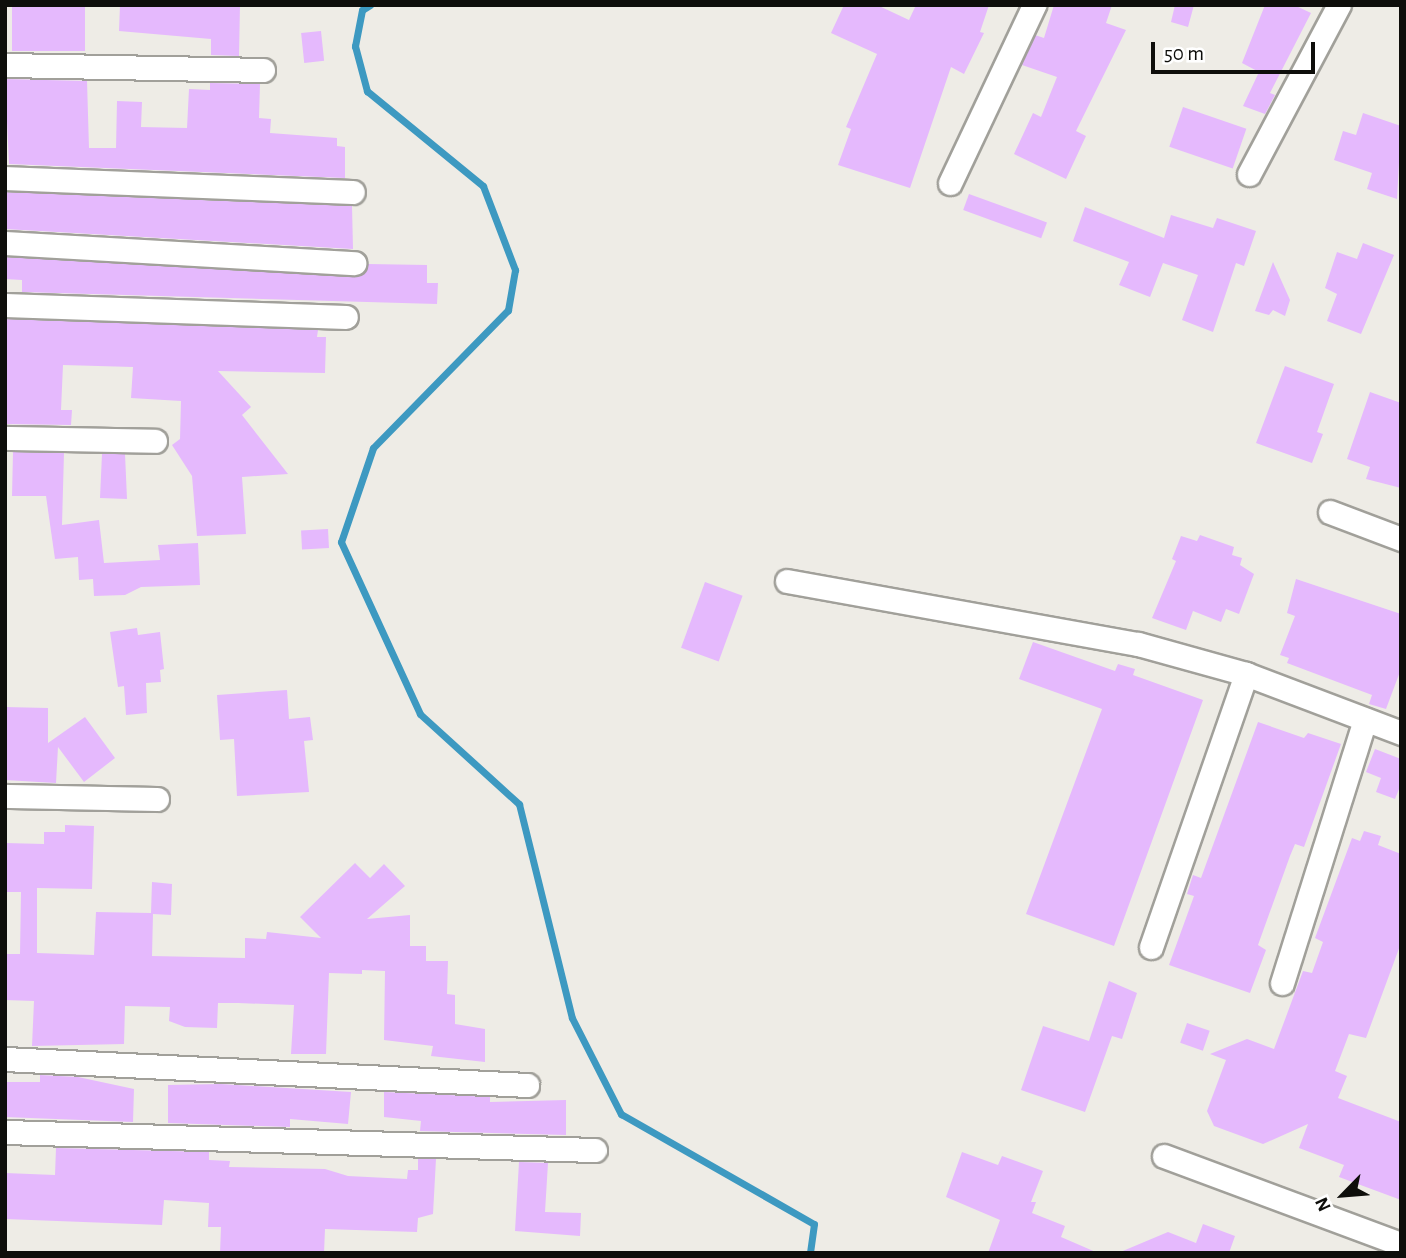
<!DOCTYPE html>
<style>
body{margin:0}
#map{position:relative;width:1406px;height:1258px;overflow:hidden;background:#eeece6;font-family:"Alegreya Sans",sans-serif}
div>[style]{position:absolute}
.stream>*{height:7px;margin:-3.5px;padding:0 3.5px;transform-origin:3.5px;border-radius:3.5px;background:#3d99c1}
.building>*{inset:0;background:#e5b9fd;transform-origin:0 0}
.roads{filter:drop-shadow(2px 0 #a1a09a) drop-shadow(-2px 0 #a1a09a) drop-shadow(0 2px #a1a09a) drop-shadow(0 -2px #a1a09a)}
.street>*{height:23px;margin:-11.5px;padding:0 11.5px;transform-origin:11.5px;border-radius:11.5px;background:#fff}
span{translate:-50% -50%;white-space:nowrap;text-align:center;line-height:1.15;-webkit-text-stroke:5px #fff;paint-order:stroke}
.frame{position:absolute;inset:0;border:7px solid #0e0e0b;pointer-events:none}
.north{position:absolute;left:1308px;top:1160px;width:70px;height:70px;-webkit-text-stroke:5px #fff;paint-order:stroke;rotate:245deg;font-size:19px;font-weight:700;line-height:28px;text-align:center;color:#0e0e0b}
.north::after{content:'';display:block;margin:auto;width:24px;height:32px;background:#0e0e0b;clip-path:polygon(50% 0,100% 100%,50% 72%,0 100%)}
.scale{position:absolute;left:1151px;top:42px;width:164px;height:32px;box-sizing:border-box;border:4px solid #0e0e0b;border-top:0;padding-left:9px;font-size:21px;line-height:24px;white-space:nowrap;color:#0e0e0b;-webkit-text-stroke:5px #fff;paint-order:stroke}
</style>
<div id="map">
<div class="stream">
<div style="left:370px;top:5px;width:9px;rotate:148deg"></div>
<div style="left:362px;top:10px;width:37px;rotate:101deg"></div>
<div style="left:355px;top:46px;width:47px;rotate:75.1deg"></div>
<div style="left:367px;top:91px;width:150px;rotate:39.3deg"></div>
<div style="left:483px;top:186px;width:90px;rotate:69.1deg"></div>
<div style="left:515px;top:270px;width:41px;rotate:99.9deg"></div>
<div style="left:508px;top:310px;width:193px;rotate:134.4deg"></div>
<div style="left:373px;top:448px;width:99px;rotate:108.8deg"></div>
<div style="left:341px;top:542px;width:189px;rotate:65.3deg"></div>
<div style="left:420px;top:714px;width:134px;rotate:42.3deg"></div>
<div style="left:519px;top:804px;width:220px;rotate:76.1deg"></div>
<div style="left:572px;top:1018px;width:108px;rotate:63deg"></div>
<div style="left:621px;top:1114px;width:222px;rotate:29.7deg"></div>
<div style="left:814px;top:1224px;width:29px;rotate:98deg"></div>
</div>
<div class="building">
<div style="left:12px;top:5px;width:73px;height:46px"></div>
<div style="clip-path:polygon(120px 5px,240px 5px,239px 56px,211px 55px,211px 39px,119px 31px)"></div>
<div style="clip-path:polygon(844px 5px,877px 5px,909px 20px,916px 5px,989px 5px,980px 32px,984px 33px,964px 74px,951px 67px,910px 188px,838px 165px,851px 129px,846px 127px,877px 54px,831px 33px)"></div>
<div style="clip-path:polygon(1054px 5px,1112px 5px,1106px 23px,1126px 30px,1076px 131px,1086px 136px,1066px 179px,1014px 154px,1033px 113px,1041px 117px,1057px 77px,1022px 65px,1035px 35px,1044px 38px)"></div>
<div style="clip-path:polygon(1175px 5px,1194px 5px,1188px 27px,1171px 22px)"></div>
<div style="clip-path:polygon(1265px 5px,1294px 5px,1311px 13px,1270px 93px,1275px 95px,1265px 114px,1243px 106px,1259px 72px,1242px 63px)"></div>
<div style="left:321px;top:31px;width:30px;height:20px;rotate:84deg"></div>
<div style="clip-path:polygon(5px 79px,87px 81px,89px 148px,116px 148px,117px 101px,142px 102px,141px 127px,187px 128px,189px 89px,210px 90px,210px 83px,260px 84px,259px 118px,271px 119px,270px 133px,337px 138px,337px 146px,345px 147px,345px 178px,9px 164px)"></div>
<div style="left:1183px;top:107px;width:67px;height:42px;rotate:19deg"></div>
<div style="clip-path:polygon(1363px 113px,1401px 126px,1397px 199px,1367px 189px,1372px 173px,1334px 160px,1343px 131px,1356px 135px)"></div>
<div style="clip-path:polygon(5px 192px,352px 206px,353px 249px,5px 229px)"></div>
<div style="left:969px;top:194px;width:83px;height:17px;rotate:20deg"></div>
<div style="clip-path:polygon(1085px 207px,1164px 238px,1171px 215px,1213px 228px,1217px 218px,1256px 231px,1244px 266px,1236px 263px,1213px 332px,1182px 320px,1198px 275px,1163px 263px,1150px 297px,1119px 285px,1129px 262px,1073px 241px)"></div>
<div style="clip-path:polygon(1363px 243px,1394px 255px,1361px 334px,1327px 321px,1337px 294px,1325px 288px,1337px 252px,1357px 259px)"></div>
<div style="clip-path:polygon(5px 257px,353px 277px,361px 275px,368px 264px,427px 265px,427px 283px,438px 283px,437px 304px,22px 292px,22px 280px,5px 279px)"></div>
<div style="clip-path:polygon(1273px 262px,1290px 300px,1285px 316px,1273px 310px,1269px 315px,1255px 311px)"></div>
<div style="clip-path:polygon(5px 319px,318px 330px,317px 337px,326px 337px,325px 373px,218px 371px,251px 407px,242px 415px,288px 474px,242px 477px,246px 534px,197px 536px,192px 476px,172px 445px,180px 439px,181px 401px,131px 398px,133px 367px,63px 365px,61px 410px,72px 410px,71px 425px,5px 424px)"></div>
<div style="clip-path:polygon(1285px 366px,1334px 384px,1317px 432px,1323px 434px,1312px 463px,1256px 443px)"></div>
<div style="clip-path:polygon(1370px 392px,1401px 403px,1401px 488px,1366px 479px,1370px 467px,1347px 459px)"></div>
<div style="clip-path:polygon(13px 452px,64px 453px,62px 525px,99px 520px,104px 563px,160px 560px,158px 545px,198px 543px,200px 585px,141px 587px,125px 595px,94px 596px,93px 579px,79px 580px,78px 557px,55px 559px,46px 496px,12px 496px)"></div>
<div style="clip-path:polygon(102px 454px,125px 454px,127px 499px,100px 498px)"></div>
<div style="left:328px;top:529px;width:19px;height:27px;rotate:87deg"></div>
<div style="clip-path:polygon(1200px 535px,1234px 547px,1232px 555px,1242px 558px,1240px 565px,1254px 574px,1239px 614px,1226px 609px,1221px 622px,1193px 611px,1186px 630px,1152px 618px,1176px 561px,1172px 559px,1181px 536px,1197px 541px)"></div>
<div style="clip-path:polygon(1296px 579px,1401px 614px,1401px 669px,1386px 709px,1369px 704px,1372px 695px,1287px 663px,1289px 658px,1280px 655px,1295px 616px,1287px 613px)"></div>
<div style="left:705px;top:582px;width:40px;height:70px;rotate:20deg"></div>
<div style="clip-path:polygon(137px 628px,138px 635px,160px 632px,164px 669px,160px 670px,161px 682px,146px 683px,147px 713px,126px 715px,124px 686px,118px 687px,110px 632px)"></div>
<div style="clip-path:polygon(1033px 642px,1115px 671px,1118px 664px,1135px 669px,1133px 675px,1203px 700px,1114px 946px,1026px 914px,1102px 709px,1019px 679px)"></div>
<div style="clip-path:polygon(287px 690px,289px 719px,310px 717px,313px 740px,304px 741px,309px 792px,237px 796px,234px 739px,220px 740px,217px 695px)"></div>
<div style="clip-path:polygon(5px 707px,48px 708px,48px 743px,85px 717px,115px 758px,84px 782px,58px 747px,56px 783px,5px 780px)"></div>
<div style="clip-path:polygon(1258px 722px,1304px 738px,1308px 733px,1341px 744px,1304px 847px,1295px 844px,1290px 856px,1258px 945px,1266px 950px,1250px 993px,1169px 965px,1194px 896px,1187px 894px,1193px 875px,1201px 878px)"></div>
<div style="clip-path:polygon(1375px 749px,1401px 759px,1401px 784px,1395px 799px,1376px 792px,1381px 778px,1366px 772px)"></div>
<div style="clip-path:polygon(65px 825px,94px 826px,92px 889px,37px 888px,37px 953px,94px 955px,96px 912px,151px 913px,152px 882px,172px 884px,171px 915px,153px 914px,152px 956px,245px 958px,245px 938px,266px 939px,267px 932px,321px 938px,300px 917px,355px 863px,370px 878px,384px 864px,405px 886px,367px 919px,410px 915px,410px 946px,426px 946px,426px 961px,448px 961px,447px 994px,455px 995px,455px 1024px,485px 1029px,485px 1062px,431px 1056px,433px 1046px,384px 1040px,385px 971px,362px 970px,362px 974px,329px 973px,326px 1054px,291px 1054px,294px 1005px,238px 1003px,218px 1003px,217px 1028px,185px 1027px,169px 1021px,170px 1007px,125px 1006px,124px 1044px,32px 1046px,34px 1001px,5px 1000px,5px 954px,20px 954px,21px 892px,5px 892px,5px 843px,44px 844px,44px 832px,65px 832px)"></div>
<div style="clip-path:polygon(1364px 831px,1381px 836px,1378px 845px,1401px 854px,1401px 943px,1366px 1038px,1349px 1034px,1335px 1071px,1347px 1076px,1338px 1098px,1401px 1122px,1401px 1200px,1339px 1177px,1344px 1165px,1299px 1148px,1308px 1124px,1263px 1144px,1214px 1126px,1207px 1111px,1226px 1060px,1210px 1054px,1247px 1039px,1274px 1049px,1303px 971px,1312px 973px,1323px 942px,1315px 938px,1352px 838px,1360px 841px)"></div>
<div style="clip-path:polygon(1109px 981px,1137px 993px,1122px 1039px,1112px 1036px,1085px 1112px,1021px 1090px,1043px 1026px,1089px 1041px)"></div>
<div style="left:1187px;top:1023px;width:24px;height:21px;rotate:19deg"></div>
<div style="clip-path:polygon(40px 1075px,78px 1077px,134px 1089px,133px 1122px,5px 1117px,5px 1082px,40px 1082px)"></div>
<div style="clip-path:polygon(221px 1084px,351px 1092px,348px 1124px,290px 1119px,290px 1127px,168px 1123px,168px 1085px)"></div>
<div style="clip-path:polygon(384px 1092px,490px 1097px,490px 1102px,566px 1100px,566px 1135px,420px 1131px,421px 1121px,384px 1117px)"></div>
<div style="clip-path:polygon(56px 1148px,209px 1152px,209px 1160px,230px 1161px,229px 1167px,325px 1169px,348px 1176px,407px 1179px,408px 1170px,418px 1170px,418px 1159px,436px 1159px,433px 1214px,418px 1218px,417px 1232px,325px 1229px,324px 1253px,220px 1253px,221px 1227px,208px 1227px,209px 1203px,164px 1200px,162px 1225px,5px 1219px,5px 1173px,55px 1175px)"></div>
<div style="clip-path:polygon(962px 1152px,998px 1165px,1002px 1156px,1043px 1171px,1031px 1202px,1036px 1202px,1032px 1213px,1065px 1226px,1061px 1237px,1098px 1253px,988px 1253px,1000px 1220px,946px 1197px)"></div>
<div style="clip-path:polygon(519px 1162px,548px 1163px,545px 1212px,581px 1213px,580px 1236px,515px 1231px)"></div>
<div style="clip-path:polygon(1203px 1224px,1235px 1236px,1229px 1253px,1118px 1253px,1168px 1232px,1196px 1243px)"></div>
</div>
<div class="roads">
<div class="street">
<div style="left:5px;top:65px;width:258px;rotate:1.1deg"></div>
<div style="left:1249px;top:174px;width:191px;rotate:-62deg"></div>
<div style="left:5px;top:178px;width:348px;rotate:2.3deg"></div>
<div style="left:950px;top:183px;width:197px;rotate:-64.7deg"></div>
<div style="left:5px;top:243px;width:350px;rotate:3.3deg"></div>
<div style="left:5px;top:305px;width:341px;rotate:2deg"></div>
<div style="left:5px;top:438px;width:150px;rotate:1.1deg"></div>
<div style="left:1330px;top:512px;width:76px;rotate:20.8deg"></div>
<div style="left:787px;top:581px;width:357px;rotate:10.2deg"></div>
<div style="left:1138px;top:644px;width:112px;rotate:15.5deg"></div>
<div style="left:1246px;top:674px;width:166px;rotate:20.8deg"></div>
<div style="left:5px;top:796px;width:152px;rotate:1.1deg"></div>
<div style="left:1151px;top:947px;width:289px;rotate:-70.8deg"></div>
<div style="left:1282px;top:983px;width:276px;rotate:-72.5deg"></div>
<div style="left:5px;top:1059px;width:523px;rotate:2.85deg"></div>
<div style="left:5px;top:1132px;width:590px;rotate:1.75deg"></div>
<div style="left:1164px;top:1156px;width:253px;rotate:20.4deg"></div>
</div>
</div>
<div class="frame"></div>
<div class="north">N</div>
<div class="scale">50 m</div>
</div>
